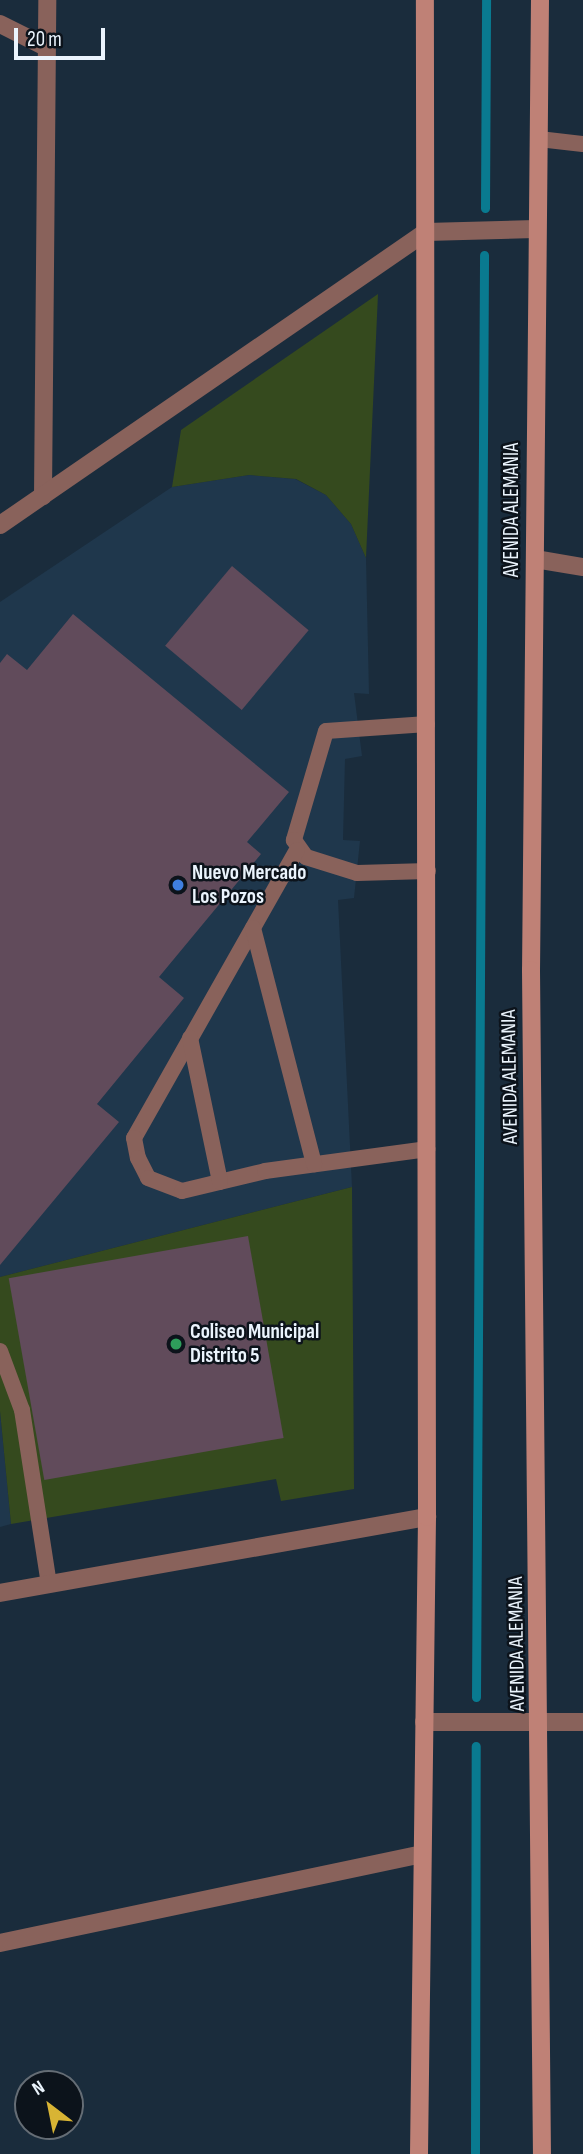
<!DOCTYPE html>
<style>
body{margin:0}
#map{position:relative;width:583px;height:2154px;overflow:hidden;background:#1a2c3c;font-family:"Sofia Sans Condensed",sans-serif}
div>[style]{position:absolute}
.built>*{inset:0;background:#1f374c}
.green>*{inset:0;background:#354a1e}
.stream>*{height:9px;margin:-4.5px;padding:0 4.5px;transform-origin:4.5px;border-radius:4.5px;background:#097a90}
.building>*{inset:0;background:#614b5b;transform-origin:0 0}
.service>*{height:16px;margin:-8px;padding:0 8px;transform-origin:8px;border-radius:8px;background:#89625b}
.minor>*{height:18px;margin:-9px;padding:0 9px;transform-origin:9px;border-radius:9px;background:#89625b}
.secondary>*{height:18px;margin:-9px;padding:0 9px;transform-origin:9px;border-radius:9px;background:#bf8176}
.dots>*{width:19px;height:19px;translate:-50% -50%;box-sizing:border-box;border:4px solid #0c131b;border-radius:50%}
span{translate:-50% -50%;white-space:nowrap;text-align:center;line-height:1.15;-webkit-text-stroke:5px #0c131b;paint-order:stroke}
.street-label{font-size:21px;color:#ebf4fd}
.poi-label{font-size:21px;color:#ebf4fd;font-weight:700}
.left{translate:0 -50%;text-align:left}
.north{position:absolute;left:14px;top:2070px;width:70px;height:70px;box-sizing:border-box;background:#0c131b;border:2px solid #656d75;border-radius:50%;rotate:328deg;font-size:19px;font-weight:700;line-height:28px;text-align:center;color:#ebf4fd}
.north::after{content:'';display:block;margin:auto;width:24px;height:32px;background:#d8b434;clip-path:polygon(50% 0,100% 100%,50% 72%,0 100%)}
.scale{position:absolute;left:14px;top:28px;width:91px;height:32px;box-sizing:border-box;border:4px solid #ebf4fd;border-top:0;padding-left:9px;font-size:21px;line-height:24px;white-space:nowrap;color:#ebf4fd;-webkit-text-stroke:5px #0c131b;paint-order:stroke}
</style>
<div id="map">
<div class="built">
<div style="clip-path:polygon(249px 475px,295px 479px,326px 495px,351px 524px,366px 558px,369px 694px,354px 693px,362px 756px,345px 759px,343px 840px,360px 841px,354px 898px,338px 900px,352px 1187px,0 1277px,0 602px,172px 487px)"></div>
<div style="clip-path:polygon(0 1411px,11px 1524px,0 1527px)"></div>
</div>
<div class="green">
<div style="clip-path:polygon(378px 294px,366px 558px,351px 524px,326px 495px,296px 479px,249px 475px,172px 487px,181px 430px)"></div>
<div style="clip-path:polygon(352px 1187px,354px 1489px,281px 1501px,276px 1479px,11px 1524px,0 1411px,0 1277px)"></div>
</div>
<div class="stream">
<div style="left:485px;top:208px;width:208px;rotate:-89.7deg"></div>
<div style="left:476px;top:1697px;width:1442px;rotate:-89.68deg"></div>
<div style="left:475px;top:2154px;width:408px;rotate:-89.9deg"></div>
</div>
<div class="building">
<div style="left:232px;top:566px;width:100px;height:104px;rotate:40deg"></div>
<div style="clip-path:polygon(73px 614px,289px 792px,247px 842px,261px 854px,159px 977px,184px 998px,97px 1104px,119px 1122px,0 1265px,0 663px,7px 654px,27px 670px)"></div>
<div style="left:248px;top:1236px;width:205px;height:243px;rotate:80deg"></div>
</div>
<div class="service">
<div style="left:539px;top:139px;width:44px;rotate:6.5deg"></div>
<div style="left:427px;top:724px;width:101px;rotate:176deg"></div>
<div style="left:326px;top:731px;width:114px;rotate:106.4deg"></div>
<div style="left:294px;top:840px;width:21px;rotate:55deg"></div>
<div style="left:306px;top:857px;width:53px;rotate:17.4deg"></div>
<div style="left:357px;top:873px;width:71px;rotate:-1.6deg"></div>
<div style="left:297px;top:850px;width:331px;rotate:119.5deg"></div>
<div style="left:134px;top:1138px;width:20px;rotate:79deg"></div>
<div style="left:138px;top:1158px;width:22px;rotate:63deg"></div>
<div style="left:148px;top:1178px;width:36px;rotate:21deg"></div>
<div style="left:182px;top:1191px;width:85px;rotate:-13.5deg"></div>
<div style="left:265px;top:1171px;width:164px;rotate:-7.7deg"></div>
<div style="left:253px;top:928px;width:244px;rotate:75.5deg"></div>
<div style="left:190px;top:1038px;width:147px;rotate:78.2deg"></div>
<div style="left:0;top:1351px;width:63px;rotate:69.6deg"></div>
<div style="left:22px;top:1410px;width:176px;rotate:81.2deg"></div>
</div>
<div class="minor">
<div style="left:0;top:24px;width:51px;rotate:26.6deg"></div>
<div style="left:43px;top:496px;width:496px;rotate:-89.5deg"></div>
<div style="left:0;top:525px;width:517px;rotate:-34.52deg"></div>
<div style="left:426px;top:232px;width:109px;rotate:-1.6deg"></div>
<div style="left:535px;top:559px;width:49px;rotate:9.5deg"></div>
<div style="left:0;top:1593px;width:434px;rotate:-10.1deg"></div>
<div style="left:424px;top:1722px;width:159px"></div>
<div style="left:0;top:1943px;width:428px;rotate:-11.9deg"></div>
</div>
<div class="secondary">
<div style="left:540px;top:0;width:970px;rotate:90.53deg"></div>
<div style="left:531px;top:970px;width:1184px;rotate:89.47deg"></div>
<div style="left:419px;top:2154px;width:637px;rotate:-89.28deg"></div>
<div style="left:427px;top:1517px;width:1517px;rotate:-90.08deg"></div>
</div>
<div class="dots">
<div style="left:178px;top:885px;background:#3f7fe0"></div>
<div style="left:176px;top:1344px;background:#2e9e5b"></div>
</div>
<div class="street-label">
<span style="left:512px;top:510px;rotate:-90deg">AVENIDA ALEMANIA</span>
<span style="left:510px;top:1077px;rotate:-91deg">AVENIDA ALEMANIA</span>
<span style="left:517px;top:1644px;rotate:-91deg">AVENIDA ALEMANIA</span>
</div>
<div class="poi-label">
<span class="left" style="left:192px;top:885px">Nuevo Mercado<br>Los Pozos</span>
<span class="left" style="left:190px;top:1344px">Coliseo Municipal<br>Distrito 5</span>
</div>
<div class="north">N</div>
<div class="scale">20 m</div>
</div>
